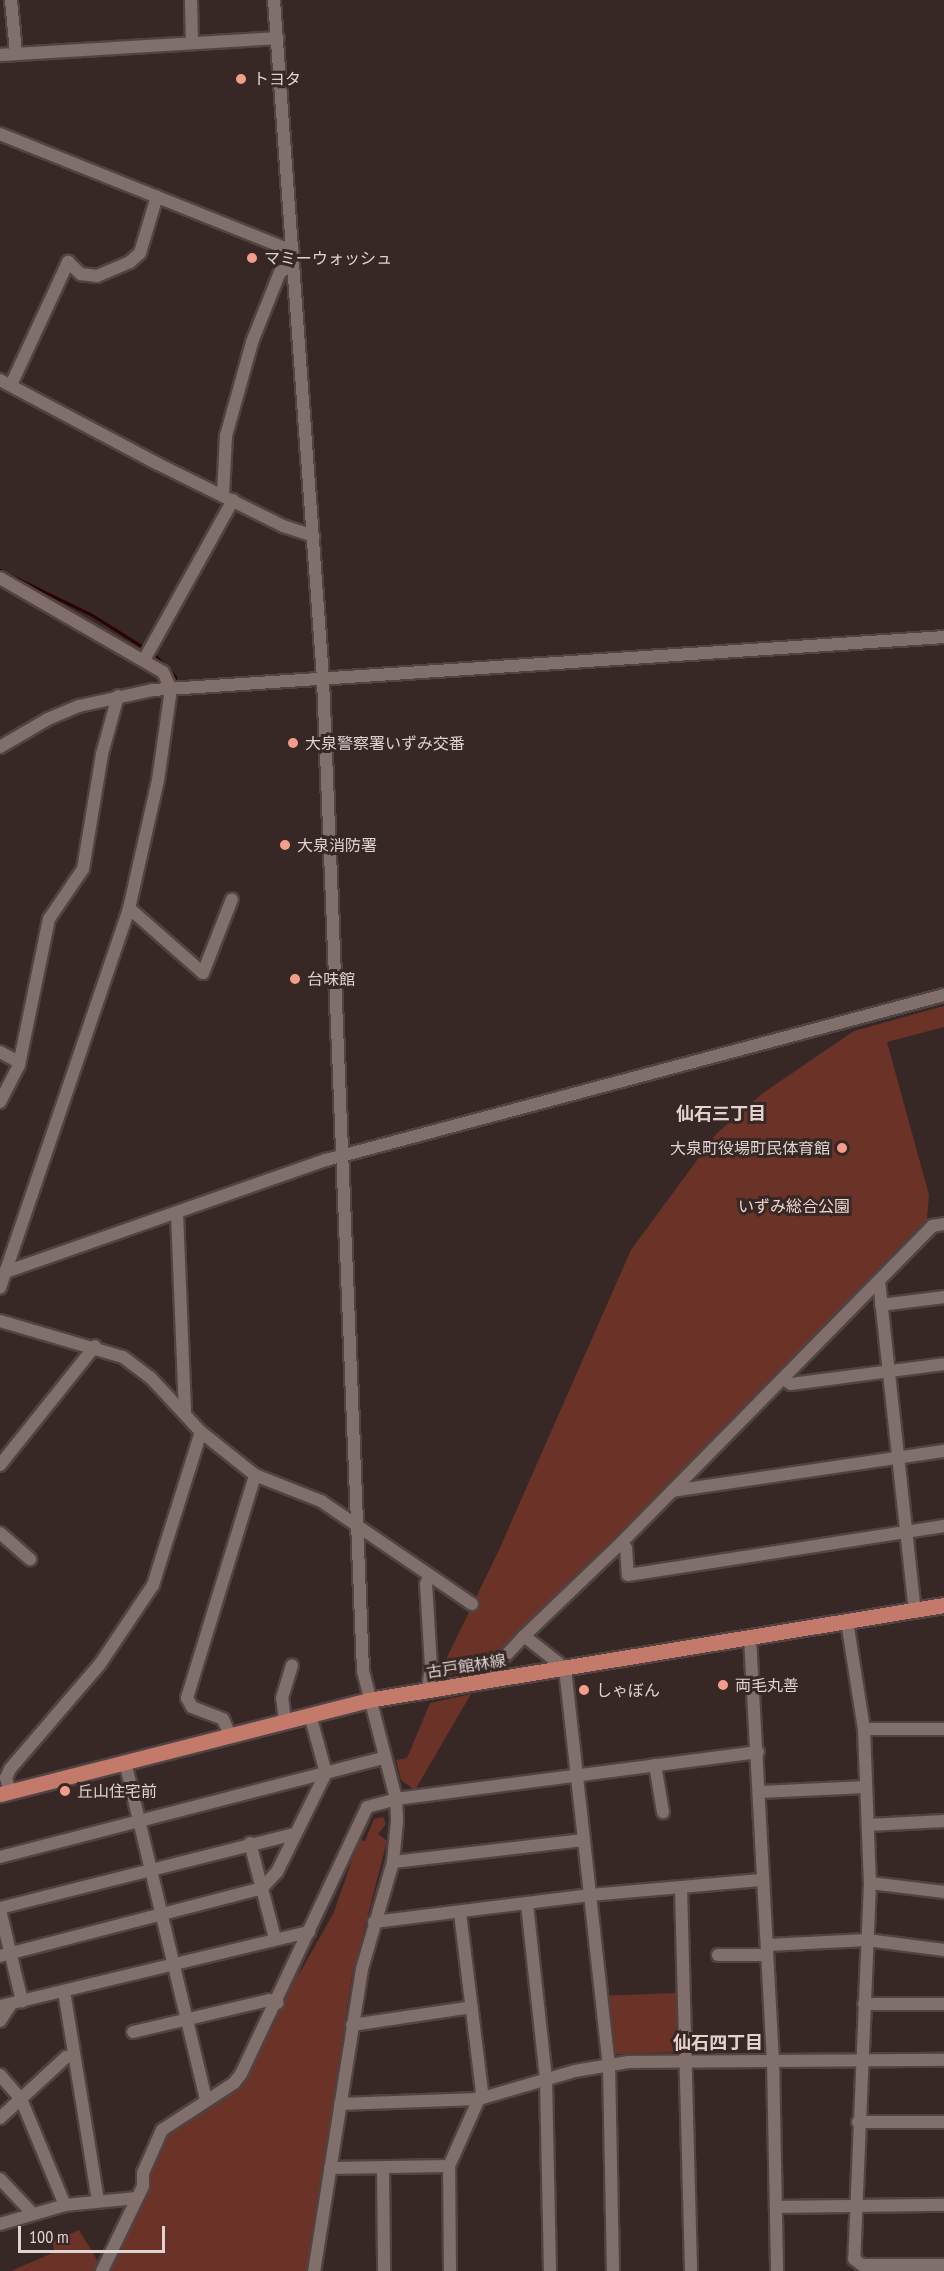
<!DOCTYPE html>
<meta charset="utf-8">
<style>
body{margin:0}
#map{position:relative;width:944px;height:2271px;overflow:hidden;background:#372825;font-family:"PT Sans Narrow","Noto Sans JP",sans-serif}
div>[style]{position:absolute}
.green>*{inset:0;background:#6b3228;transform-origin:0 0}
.stream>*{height:3px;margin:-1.5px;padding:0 1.5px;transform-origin:1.5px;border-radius:1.5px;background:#290300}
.roads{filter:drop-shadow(2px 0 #504341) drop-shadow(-2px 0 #504341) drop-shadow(0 2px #504341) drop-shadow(0 -2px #504341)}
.minor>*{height:12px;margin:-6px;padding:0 6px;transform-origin:6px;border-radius:6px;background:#816f6b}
.major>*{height:15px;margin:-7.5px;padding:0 7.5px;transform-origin:7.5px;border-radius:7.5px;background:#c37a6b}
.dots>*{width:16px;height:16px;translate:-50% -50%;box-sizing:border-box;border:3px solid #372825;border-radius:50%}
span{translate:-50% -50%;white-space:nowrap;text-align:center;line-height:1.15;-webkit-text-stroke:6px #372825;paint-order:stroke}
.poi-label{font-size:16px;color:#ddd3d1}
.left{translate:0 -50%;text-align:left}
.right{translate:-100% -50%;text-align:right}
.park-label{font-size:16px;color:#efd7d2}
.street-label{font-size:16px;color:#ddd3d1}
.neighbourhood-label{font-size:18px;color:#e6d2cd;font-weight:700}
.scale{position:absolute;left:18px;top:2226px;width:147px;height:27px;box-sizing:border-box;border:3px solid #ddd3d1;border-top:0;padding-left:8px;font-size:18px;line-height:21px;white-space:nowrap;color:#ddd3d1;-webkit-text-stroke:4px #372825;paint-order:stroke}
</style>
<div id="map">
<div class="green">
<div style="clip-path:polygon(944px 1006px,944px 1027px,887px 1042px,929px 1195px,927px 1219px,628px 1532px,487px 1670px,438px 1676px,499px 1550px,631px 1250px,717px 1133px,763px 1093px,854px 1031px)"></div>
<div style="clip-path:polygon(471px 1694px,415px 1790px,401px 1780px,396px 1760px,407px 1758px,430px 1703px)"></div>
<div style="clip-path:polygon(383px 1817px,386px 1824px,378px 1834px,387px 1841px,352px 1977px,307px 2271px,109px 2271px,148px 2190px,148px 2174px,164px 2135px,243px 2080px,314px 1937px,297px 1978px,334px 1912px,359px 1840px,365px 1841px,374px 1819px)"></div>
<div style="left:680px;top:1993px;width:59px;height:73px;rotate:88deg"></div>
<div style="clip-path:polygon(79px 2230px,96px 2258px,100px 2268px,97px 2271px,11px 2271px,55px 2252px,52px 2242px)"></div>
</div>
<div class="stream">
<div style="left:0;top:570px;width:102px;rotate:26.1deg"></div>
<div style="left:92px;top:615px;width:64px;rotate:32.2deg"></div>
<div style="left:152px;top:652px;width:34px;rotate:47deg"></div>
<div style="left:175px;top:677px;width:7px;rotate:90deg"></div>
<div style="left:156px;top:814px;width:32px;rotate:-77deg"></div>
</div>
<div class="roads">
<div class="minor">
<div style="left:11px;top:0;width:53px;rotate:84.6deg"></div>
<div style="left:191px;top:0;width:43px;rotate:88.7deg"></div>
<div style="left:274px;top:0;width:681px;rotate:85.87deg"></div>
<div style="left:323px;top:679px;width:993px;rotate:87.69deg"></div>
<div style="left:363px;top:1671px;width:132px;rotate:75.5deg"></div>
<div style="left:396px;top:1799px;width:22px;rotate:87deg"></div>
<div style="left:397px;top:1821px;width:41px;rotate:95.6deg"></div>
<div style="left:393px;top:1862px;width:111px;rotate:106.2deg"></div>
<div style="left:362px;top:1969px;width:306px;rotate:99deg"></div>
<div style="left:0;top:55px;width:278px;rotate:-3.5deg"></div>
<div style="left:0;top:134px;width:315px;rotate:21.8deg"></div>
<div style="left:0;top:380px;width:179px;rotate:28deg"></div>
<div style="left:158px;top:464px;width:140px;rotate:26.4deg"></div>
<div style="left:283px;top:526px;width:32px;rotate:18deg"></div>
<div style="left:11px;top:385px;width:136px;rotate:-65.1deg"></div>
<div style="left:68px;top:262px;width:18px;rotate:43deg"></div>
<div style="left:81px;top:274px;width:16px;rotate:7deg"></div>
<div style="left:97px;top:276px;width:36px;rotate:-23deg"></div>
<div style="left:130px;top:262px;width:13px;rotate:-42deg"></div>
<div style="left:140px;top:253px;width:59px;rotate:-73.4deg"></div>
<div style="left:223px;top:495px;width:59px;rotate:-87.1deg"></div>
<div style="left:226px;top:436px;width:98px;rotate:-74.5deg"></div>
<div style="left:252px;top:342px;width:75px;rotate:-68.2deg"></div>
<div style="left:280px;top:272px;width:15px;rotate:-28deg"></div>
<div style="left:0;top:578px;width:188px;rotate:30deg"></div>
<div style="left:163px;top:672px;width:19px;rotate:65deg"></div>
<div style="left:171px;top:689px;width:92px;rotate:98.1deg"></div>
<div style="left:158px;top:780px;width:132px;rotate:102.7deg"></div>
<div style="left:129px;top:909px;width:400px;rotate:108.8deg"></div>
<div style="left:144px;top:660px;width:183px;rotate:-60.9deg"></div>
<div style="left:0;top:747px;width:56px;rotate:-30.3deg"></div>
<div style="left:48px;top:719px;width:34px;rotate:-23deg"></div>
<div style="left:79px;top:706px;width:76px;rotate:-12.2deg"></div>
<div style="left:153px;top:690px;width:793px;rotate:-3.83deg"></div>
<div style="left:129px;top:908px;width:98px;rotate:41.3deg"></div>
<div style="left:203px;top:973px;width:79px;rotate:-68.6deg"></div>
<div style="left:0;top:1052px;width:21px;rotate:28deg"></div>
<div style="left:0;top:1102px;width:42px;rotate:-62.8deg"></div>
<div style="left:19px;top:1065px;width:149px;rotate:-78.4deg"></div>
<div style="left:49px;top:919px;width:60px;rotate:-55.8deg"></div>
<div style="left:83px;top:869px;width:117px;rotate:-80.6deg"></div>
<div style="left:102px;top:754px;width:60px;rotate:-74.6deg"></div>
<div style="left:177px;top:1213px;width:198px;rotate:87.7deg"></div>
<div style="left:0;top:1274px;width:345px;rotate:-19.3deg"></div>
<div style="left:326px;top:1160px;width:640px;rotate:-14.95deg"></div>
<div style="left:879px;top:1281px;width:331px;rotate:83.8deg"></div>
<div style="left:881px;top:1305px;width:64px;rotate:-7.2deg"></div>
<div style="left:0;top:1321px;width:128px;rotate:16.3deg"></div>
<div style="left:123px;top:1357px;width:34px;rotate:37deg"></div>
<div style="left:150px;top:1377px;width:75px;rotate:47.2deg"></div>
<div style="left:201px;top:1432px;width:69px;rotate:38.5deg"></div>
<div style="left:255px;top:1475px;width:71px;rotate:21.5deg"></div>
<div style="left:321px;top:1501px;width:183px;rotate:34.3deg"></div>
<div style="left:783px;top:1379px;width:9px;rotate:32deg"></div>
<div style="left:791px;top:1384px;width:154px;rotate:-7.4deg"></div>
<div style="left:0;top:1465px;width:152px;rotate:-51.4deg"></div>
<div style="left:672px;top:1491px;width:275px;rotate:-8.4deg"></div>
<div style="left:0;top:1533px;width:40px;rotate:41deg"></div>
<div style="left:621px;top:1543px;width:7px;rotate:45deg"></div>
<div style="left:626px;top:1548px;width:27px;rotate:86deg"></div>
<div style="left:628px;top:1575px;width:320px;rotate:-8.8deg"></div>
<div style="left:847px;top:1621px;width:109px;rotate:81.1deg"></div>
<div style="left:864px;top:1729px;width:154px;rotate:87.8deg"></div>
<div style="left:870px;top:1883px;width:376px;rotate:92.4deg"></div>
<div style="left:854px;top:2259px;width:10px;rotate:37deg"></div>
<div style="left:862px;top:2265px;width:82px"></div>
<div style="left:524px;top:1636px;width:52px;rotate:38deg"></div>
<div style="left:565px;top:1668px;width:398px;rotate:83.7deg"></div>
<div style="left:609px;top:2064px;width:207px;rotate:88.9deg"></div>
<div style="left:750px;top:1637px;width:423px;rotate:86.9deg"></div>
<div style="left:773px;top:2059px;width:212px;rotate:88.9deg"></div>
<div style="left:494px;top:1679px;width:14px;rotate:-78deg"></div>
<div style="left:497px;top:1665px;width:40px;rotate:-47deg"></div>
<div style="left:524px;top:1636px;width:134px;rotate:-43.8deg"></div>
<div style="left:621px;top:1543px;width:444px;rotate:-45.5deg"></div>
<div style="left:932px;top:1226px;width:12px;rotate:-9deg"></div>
<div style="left:428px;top:1690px;width:23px;rotate:-83deg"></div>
<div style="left:431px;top:1667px;width:83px;rotate:-93.4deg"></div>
<div style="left:426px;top:1584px;width:8px;rotate:-67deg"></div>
<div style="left:285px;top:1721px;width:23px;rotate:-97deg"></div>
<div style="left:282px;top:1698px;width:34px;rotate:-73deg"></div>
<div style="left:864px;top:1729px;width:80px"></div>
<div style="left:230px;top:1735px;width:17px;rotate:-114deg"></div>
<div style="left:223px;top:1719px;width:33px;rotate:-159deg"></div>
<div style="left:192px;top:1707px;width:10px;rotate:-119deg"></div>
<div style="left:187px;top:1698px;width:233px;rotate:-73deg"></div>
<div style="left:125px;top:1762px;width:348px;rotate:76.5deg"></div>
<div style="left:655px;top:1765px;width:48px;rotate:80.3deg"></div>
<div style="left:10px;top:1792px;width:15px;rotate:-106deg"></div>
<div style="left:6px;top:1778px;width:10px;rotate:-66deg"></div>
<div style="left:10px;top:1769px;width:138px;rotate:-49.4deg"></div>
<div style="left:100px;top:1664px;width:95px;rotate:-56.1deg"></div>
<div style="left:153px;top:1585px;width:160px;rotate:-72.6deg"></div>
<div style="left:760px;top:1792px;width:106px;rotate:-2.7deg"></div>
<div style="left:868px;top:1825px;width:76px;rotate:-3deg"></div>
<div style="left:250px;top:1843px;width:98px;rotate:75.3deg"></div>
<div style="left:0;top:1857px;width:397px;rotate:-14.5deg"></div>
<div style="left:393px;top:1862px;width:192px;rotate:-6.6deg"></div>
<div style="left:870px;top:1883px;width:75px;rotate:6.9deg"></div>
<div style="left:681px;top:1887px;width:384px;rotate:88.5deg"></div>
<div style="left:527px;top:1904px;width:177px;rotate:83.8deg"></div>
<div style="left:546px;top:2080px;width:191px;rotate:88.8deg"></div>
<div style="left:0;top:1908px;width:304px;rotate:-14.1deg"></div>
<div style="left:0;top:1910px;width:94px;rotate:76.4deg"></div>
<div style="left:374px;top:1922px;width:218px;rotate:-7.1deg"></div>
<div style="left:590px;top:1895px;width:174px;rotate:-5deg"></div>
<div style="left:767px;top:1945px;width:100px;rotate:-2.9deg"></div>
<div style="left:867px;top:1940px;width:78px;rotate:7.4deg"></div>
<div style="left:718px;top:1955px;width:49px"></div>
<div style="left:0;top:1956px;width:271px;rotate:-14.5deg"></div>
<div style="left:262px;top:1888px;width:22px;rotate:-47deg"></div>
<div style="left:277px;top:1872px;width:110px;rotate:-63.7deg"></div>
<div style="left:326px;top:1773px;width:60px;rotate:-105.4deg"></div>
<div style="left:64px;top:1991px;width:212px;rotate:80.8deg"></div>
<div style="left:864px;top:2004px;width:80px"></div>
<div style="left:0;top:2006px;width:318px;rotate:-13.5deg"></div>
<div style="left:0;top:2021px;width:20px;rotate:-57deg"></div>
<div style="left:352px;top:2025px;width:121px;rotate:-8.5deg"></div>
<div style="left:133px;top:2032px;width:140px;rotate:-13.2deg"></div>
<div style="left:269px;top:2000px;width:9px;rotate:18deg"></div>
<div style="left:0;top:2075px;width:32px;rotate:49deg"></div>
<div style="left:21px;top:2099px;width:115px;rotate:67.5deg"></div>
<div style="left:340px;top:2104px;width:139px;rotate:-2.1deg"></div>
<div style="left:479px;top:2099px;width:100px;rotate:-16.3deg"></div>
<div style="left:575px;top:2071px;width:54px;rotate:-9.6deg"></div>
<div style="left:628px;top:2062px;width:316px;rotate:-0.4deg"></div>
<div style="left:0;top:2118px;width:90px;rotate:-42.7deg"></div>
<div style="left:66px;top:2057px;width:7px;rotate:-8deg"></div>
<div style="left:858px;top:2122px;width:86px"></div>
<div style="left:330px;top:2168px;width:119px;rotate:-1deg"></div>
<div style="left:383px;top:2168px;width:103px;rotate:89.4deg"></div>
<div style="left:0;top:2179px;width:47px;rotate:46.7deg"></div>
<div style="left:776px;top:2207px;width:168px;rotate:-0.7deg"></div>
<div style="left:0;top:2224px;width:68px;rotate:-16.3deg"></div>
<div style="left:65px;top:2205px;width:72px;rotate:-5.6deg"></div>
<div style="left:102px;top:2271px;width:94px;rotate:-64.2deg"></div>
<div style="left:143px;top:2186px;width:13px;rotate:-90deg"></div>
<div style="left:143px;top:2173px;width:47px;rotate:-66.2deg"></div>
<div style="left:162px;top:2130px;width:86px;rotate:-33.1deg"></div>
<div style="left:234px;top:2083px;width:11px;rotate:-52deg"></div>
<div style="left:241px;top:2074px;width:295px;rotate:-64.7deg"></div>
<div style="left:367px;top:1807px;width:30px;rotate:-15deg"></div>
<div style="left:396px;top:1799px;width:365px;rotate:-7.4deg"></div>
<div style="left:450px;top:2271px;width:105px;rotate:-90.5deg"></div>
<div style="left:449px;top:2166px;width:81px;rotate:-66deg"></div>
<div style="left:482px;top:2092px;width:180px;rotate:-97deg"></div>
</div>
<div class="major">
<div style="left:0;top:1794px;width:380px;rotate:-14.3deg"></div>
<div style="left:368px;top:1700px;width:584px;rotate:-9.37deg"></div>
</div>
</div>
<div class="dots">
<div style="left:241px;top:79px;background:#f49d8b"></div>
<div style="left:252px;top:258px;background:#f49d8b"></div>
<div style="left:293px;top:743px;background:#f49d8b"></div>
<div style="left:285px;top:845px;background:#f49d8b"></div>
<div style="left:295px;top:979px;background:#f49d8b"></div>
<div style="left:842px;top:1148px;background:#f49d8b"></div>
<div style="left:723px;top:1685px;background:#f49d8b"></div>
<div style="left:584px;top:1690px;background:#f49d8b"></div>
<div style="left:65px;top:1791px;background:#f49d8b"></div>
</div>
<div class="poi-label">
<span class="left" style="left:253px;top:79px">トヨタ</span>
<span class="left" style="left:264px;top:258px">マミーウォッシュ</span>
<span class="left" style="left:305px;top:743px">大泉警察署いずみ交番</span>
<span class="left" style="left:297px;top:845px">大泉消防署</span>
<span class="left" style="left:307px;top:979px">台味館</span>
<span class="right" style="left:830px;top:1148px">大泉町役場町民体育館</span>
<span class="left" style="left:735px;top:1685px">両毛丸善</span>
<span class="left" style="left:596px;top:1690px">しゃぼん</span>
<span class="left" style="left:77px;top:1791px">丘山住宅前</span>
</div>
<div class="park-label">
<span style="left:794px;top:1206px">いずみ総合公園</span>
</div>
<div class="street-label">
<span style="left:466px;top:1666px;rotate:-9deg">古戸館林線</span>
</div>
<div class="neighbourhood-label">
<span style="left:721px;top:1114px">仙石三丁目</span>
<span style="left:718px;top:2043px">仙石四丁目</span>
</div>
<div class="scale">100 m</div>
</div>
